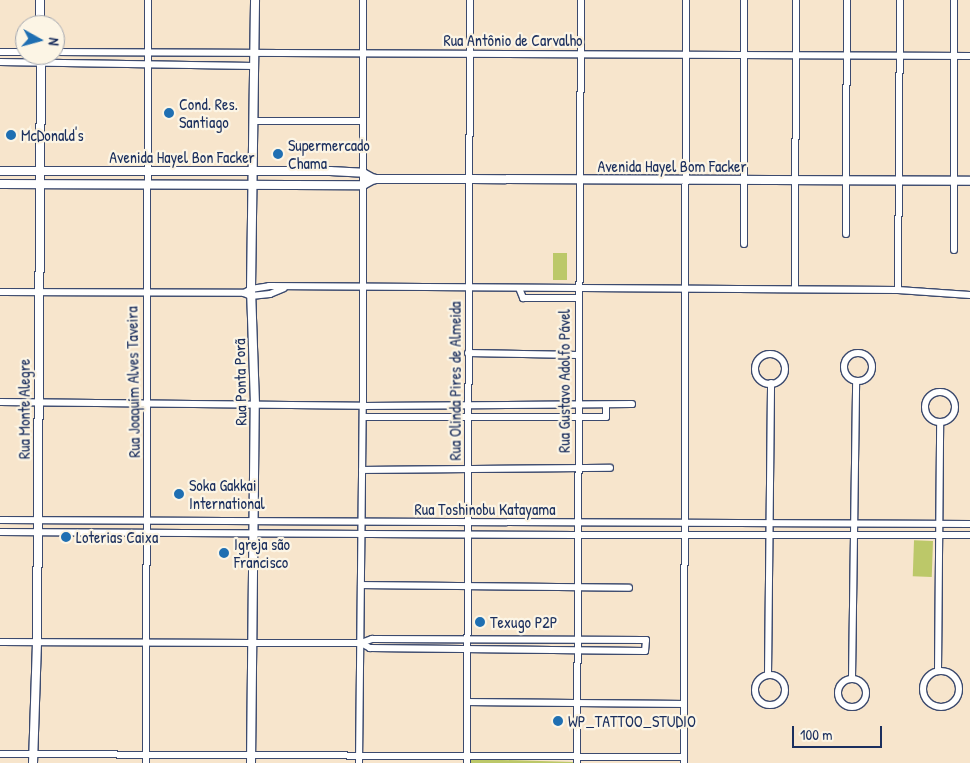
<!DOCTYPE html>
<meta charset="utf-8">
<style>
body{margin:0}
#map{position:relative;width:970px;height:763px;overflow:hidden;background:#f7e5cc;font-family:"Patrick Hand",sans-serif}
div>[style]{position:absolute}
.green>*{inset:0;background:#bcc869;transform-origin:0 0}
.roads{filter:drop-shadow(1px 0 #3c4a6e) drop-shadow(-1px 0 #3c4a6e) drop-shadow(0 1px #3c4a6e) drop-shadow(0 -1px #3c4a6e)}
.minor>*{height:6px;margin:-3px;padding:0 3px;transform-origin:3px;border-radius:3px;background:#fff}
.minor>.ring{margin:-3px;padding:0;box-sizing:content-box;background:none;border:6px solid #fff;border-radius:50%}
.tertiary>*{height:8px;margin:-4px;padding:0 4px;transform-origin:4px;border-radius:4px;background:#fff}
.dots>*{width:14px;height:14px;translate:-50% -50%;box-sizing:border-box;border:2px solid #fcf5e5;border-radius:50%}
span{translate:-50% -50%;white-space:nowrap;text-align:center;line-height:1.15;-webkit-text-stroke:4.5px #fcf5e5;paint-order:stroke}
.street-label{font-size:16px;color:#1b2f5e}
.poi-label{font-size:16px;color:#1b2f5e}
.left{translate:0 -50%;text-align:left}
.north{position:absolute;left:15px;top:15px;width:50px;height:50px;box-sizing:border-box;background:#fcf5e5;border:1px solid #a2a6af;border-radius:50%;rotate:97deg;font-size:14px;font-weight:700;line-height:20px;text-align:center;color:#1b2f5e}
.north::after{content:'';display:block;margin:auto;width:18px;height:22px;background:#1f6fb2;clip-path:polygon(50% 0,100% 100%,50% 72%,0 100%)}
.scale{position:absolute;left:792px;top:726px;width:90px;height:22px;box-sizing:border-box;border:2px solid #1b2f5e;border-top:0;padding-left:6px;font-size:15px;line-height:18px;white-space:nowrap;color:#1b2f5e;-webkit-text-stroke:4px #fcf5e5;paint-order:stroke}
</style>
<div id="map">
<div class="green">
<div style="left:553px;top:253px;width:14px;height:27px"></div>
<div style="left:933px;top:541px;width:36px;height:19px;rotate:92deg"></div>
<div style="clip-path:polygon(471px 759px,573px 762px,573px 763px,471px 763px)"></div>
</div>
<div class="roads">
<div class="minor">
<div style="left:744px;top:0;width:244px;rotate:90deg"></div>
<div style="left:0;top:52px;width:25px"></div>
<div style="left:55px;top:52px;width:915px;rotate:0.25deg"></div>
<div style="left:0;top:62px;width:254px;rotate:0.9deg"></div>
<div style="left:253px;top:121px;width:110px"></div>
<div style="left:846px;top:234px;width:234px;rotate:-89.8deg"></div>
<div style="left:954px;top:250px;width:250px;rotate:-90deg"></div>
<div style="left:519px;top:288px;width:11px;rotate:68deg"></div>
<div style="left:523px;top:298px;width:55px"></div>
<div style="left:795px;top:289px;width:289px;rotate:-89.8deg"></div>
<div style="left:898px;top:290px;width:290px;rotate:-89.6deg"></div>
<div style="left:0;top:292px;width:244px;rotate:0.2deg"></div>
<div style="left:244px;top:293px;width:8px;rotate:23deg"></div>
<div style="left:251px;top:296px;width:19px;rotate:-6deg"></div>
<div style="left:270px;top:294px;width:15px;rotate:-23deg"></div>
<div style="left:244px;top:293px;width:8px;rotate:-30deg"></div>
<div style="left:251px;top:289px;width:18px;rotate:-9deg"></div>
<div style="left:269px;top:286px;width:629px;rotate:0.36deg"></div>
<div style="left:898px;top:290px;width:72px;rotate:4deg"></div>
<div class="ring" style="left:844px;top:353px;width:22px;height:22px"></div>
<div style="left:468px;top:353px;width:110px;rotate:1deg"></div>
<div class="ring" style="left:755px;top:354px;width:24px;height:24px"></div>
<div class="ring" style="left:925px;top:392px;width:24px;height:24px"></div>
<div style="left:0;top:402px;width:363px;rotate:0.6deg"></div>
<div style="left:363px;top:406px;width:269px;rotate:-0.4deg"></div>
<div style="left:363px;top:417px;width:243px"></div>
<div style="left:606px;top:417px;width:12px;rotate:-90deg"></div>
<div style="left:362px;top:470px;width:248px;rotate:-0.5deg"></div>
<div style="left:0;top:520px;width:970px;rotate:0.24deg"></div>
<div style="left:0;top:532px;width:577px;rotate:0.3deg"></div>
<div style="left:577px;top:535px;width:393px"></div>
<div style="left:361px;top:585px;width:268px;rotate:0.6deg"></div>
<div style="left:0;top:642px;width:253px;rotate:0.2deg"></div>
<div style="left:253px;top:643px;width:108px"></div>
<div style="left:361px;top:643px;width:12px;rotate:-20deg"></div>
<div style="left:372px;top:639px;width:274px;rotate:0.2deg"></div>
<div style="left:646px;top:640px;width:11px;rotate:95deg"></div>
<div style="left:645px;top:651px;width:275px;rotate:-179.4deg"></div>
<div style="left:370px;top:648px;width:10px;rotate:-151deg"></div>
<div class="ring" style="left:923px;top:671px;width:30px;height:30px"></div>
<div style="left:938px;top:671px;width:249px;rotate:-89.5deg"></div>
<div class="ring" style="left:755px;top:675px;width:24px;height:24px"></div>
<div style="left:768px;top:675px;width:292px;rotate:-89.4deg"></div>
<div style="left:852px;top:678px;width:296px;rotate:-89.2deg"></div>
<div class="ring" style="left:838px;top:679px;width:22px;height:22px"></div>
<div style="left:468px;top:702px;width:215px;rotate:0.5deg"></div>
<div style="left:0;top:754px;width:684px;rotate:0.25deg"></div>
<div style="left:146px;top:763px;width:763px;rotate:-89.85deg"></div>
<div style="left:359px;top:763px;width:357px;rotate:-89.4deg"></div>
<div style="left:363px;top:406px;width:406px;rotate:-90deg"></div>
<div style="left:467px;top:763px;width:763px;rotate:-89.77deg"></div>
<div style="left:577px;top:763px;width:763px;rotate:-89.7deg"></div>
<div style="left:684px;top:763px;width:763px;rotate:-89.85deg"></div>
</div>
<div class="tertiary">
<div style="left:40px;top:0;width:25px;rotate:90deg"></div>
<div style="left:0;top:171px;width:330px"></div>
<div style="left:330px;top:171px;width:33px;rotate:3deg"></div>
<div style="left:363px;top:173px;width:13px;rotate:29deg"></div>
<div style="left:0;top:184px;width:363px;rotate:0.2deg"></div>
<div style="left:363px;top:185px;width:13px;rotate:-29deg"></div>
<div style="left:374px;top:179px;width:97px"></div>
<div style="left:471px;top:179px;width:499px;rotate:0.2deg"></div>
<div style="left:33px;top:763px;width:121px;rotate:-88.1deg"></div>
<div style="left:37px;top:642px;width:587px;rotate:-89.61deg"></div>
<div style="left:251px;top:763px;width:359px;rotate:-89.4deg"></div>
<div style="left:255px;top:404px;width:115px;rotate:-92deg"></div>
<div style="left:251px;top:289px;width:289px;rotate:-89.2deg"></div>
</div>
</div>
<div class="dots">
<div style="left:169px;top:113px;background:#1f6fb2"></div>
<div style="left:11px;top:135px;background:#1f6fb2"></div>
<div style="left:278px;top:154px;background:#1f6fb2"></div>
<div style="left:179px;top:494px;background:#1f6fb2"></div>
<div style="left:66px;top:537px;background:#1f6fb2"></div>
<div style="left:224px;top:553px;background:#1f6fb2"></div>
<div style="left:480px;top:622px;background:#1f6fb2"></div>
<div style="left:558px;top:721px;background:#1f6fb2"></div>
</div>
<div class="street-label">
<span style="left:513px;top:40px">Rua Antônio de Carvalho</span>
<span style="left:182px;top:157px">Avenida Hayel Bon Facker</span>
<span style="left:672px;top:166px">Avenida Hayel Bom Facker</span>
<span style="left:455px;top:381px;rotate:-90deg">Rua Olinda Pires de Almeida</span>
<span style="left:564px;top:381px;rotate:-90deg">Rua Gustavo Adolfo Pável</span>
<span style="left:133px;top:382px;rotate:-91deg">Rua Joaquim Alves Taveira</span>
<span style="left:240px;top:382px;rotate:-91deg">Rua Ponta Porã</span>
<span style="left:24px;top:409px;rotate:-90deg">Rua Monte Alegre</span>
<span style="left:485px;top:509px">Rua Toshinobu Katayama</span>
</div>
<div class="poi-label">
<span class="left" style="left:179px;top:113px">Cond. Res.<br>Santiago</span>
<span class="left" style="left:21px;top:135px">McDonald's</span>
<span class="left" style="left:288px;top:154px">Supermercado<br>Chama</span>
<span class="left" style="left:189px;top:494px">Soka Gakkai<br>International</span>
<span class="left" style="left:76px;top:537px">Loterias Caixa</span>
<span class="left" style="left:234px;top:553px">Igreja são<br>Francisco</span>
<span class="left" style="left:490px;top:622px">Texugo P2P</span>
<span class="left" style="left:568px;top:721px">WP_TATTOO_STUDIO</span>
</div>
<div class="north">N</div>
<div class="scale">100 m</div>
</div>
